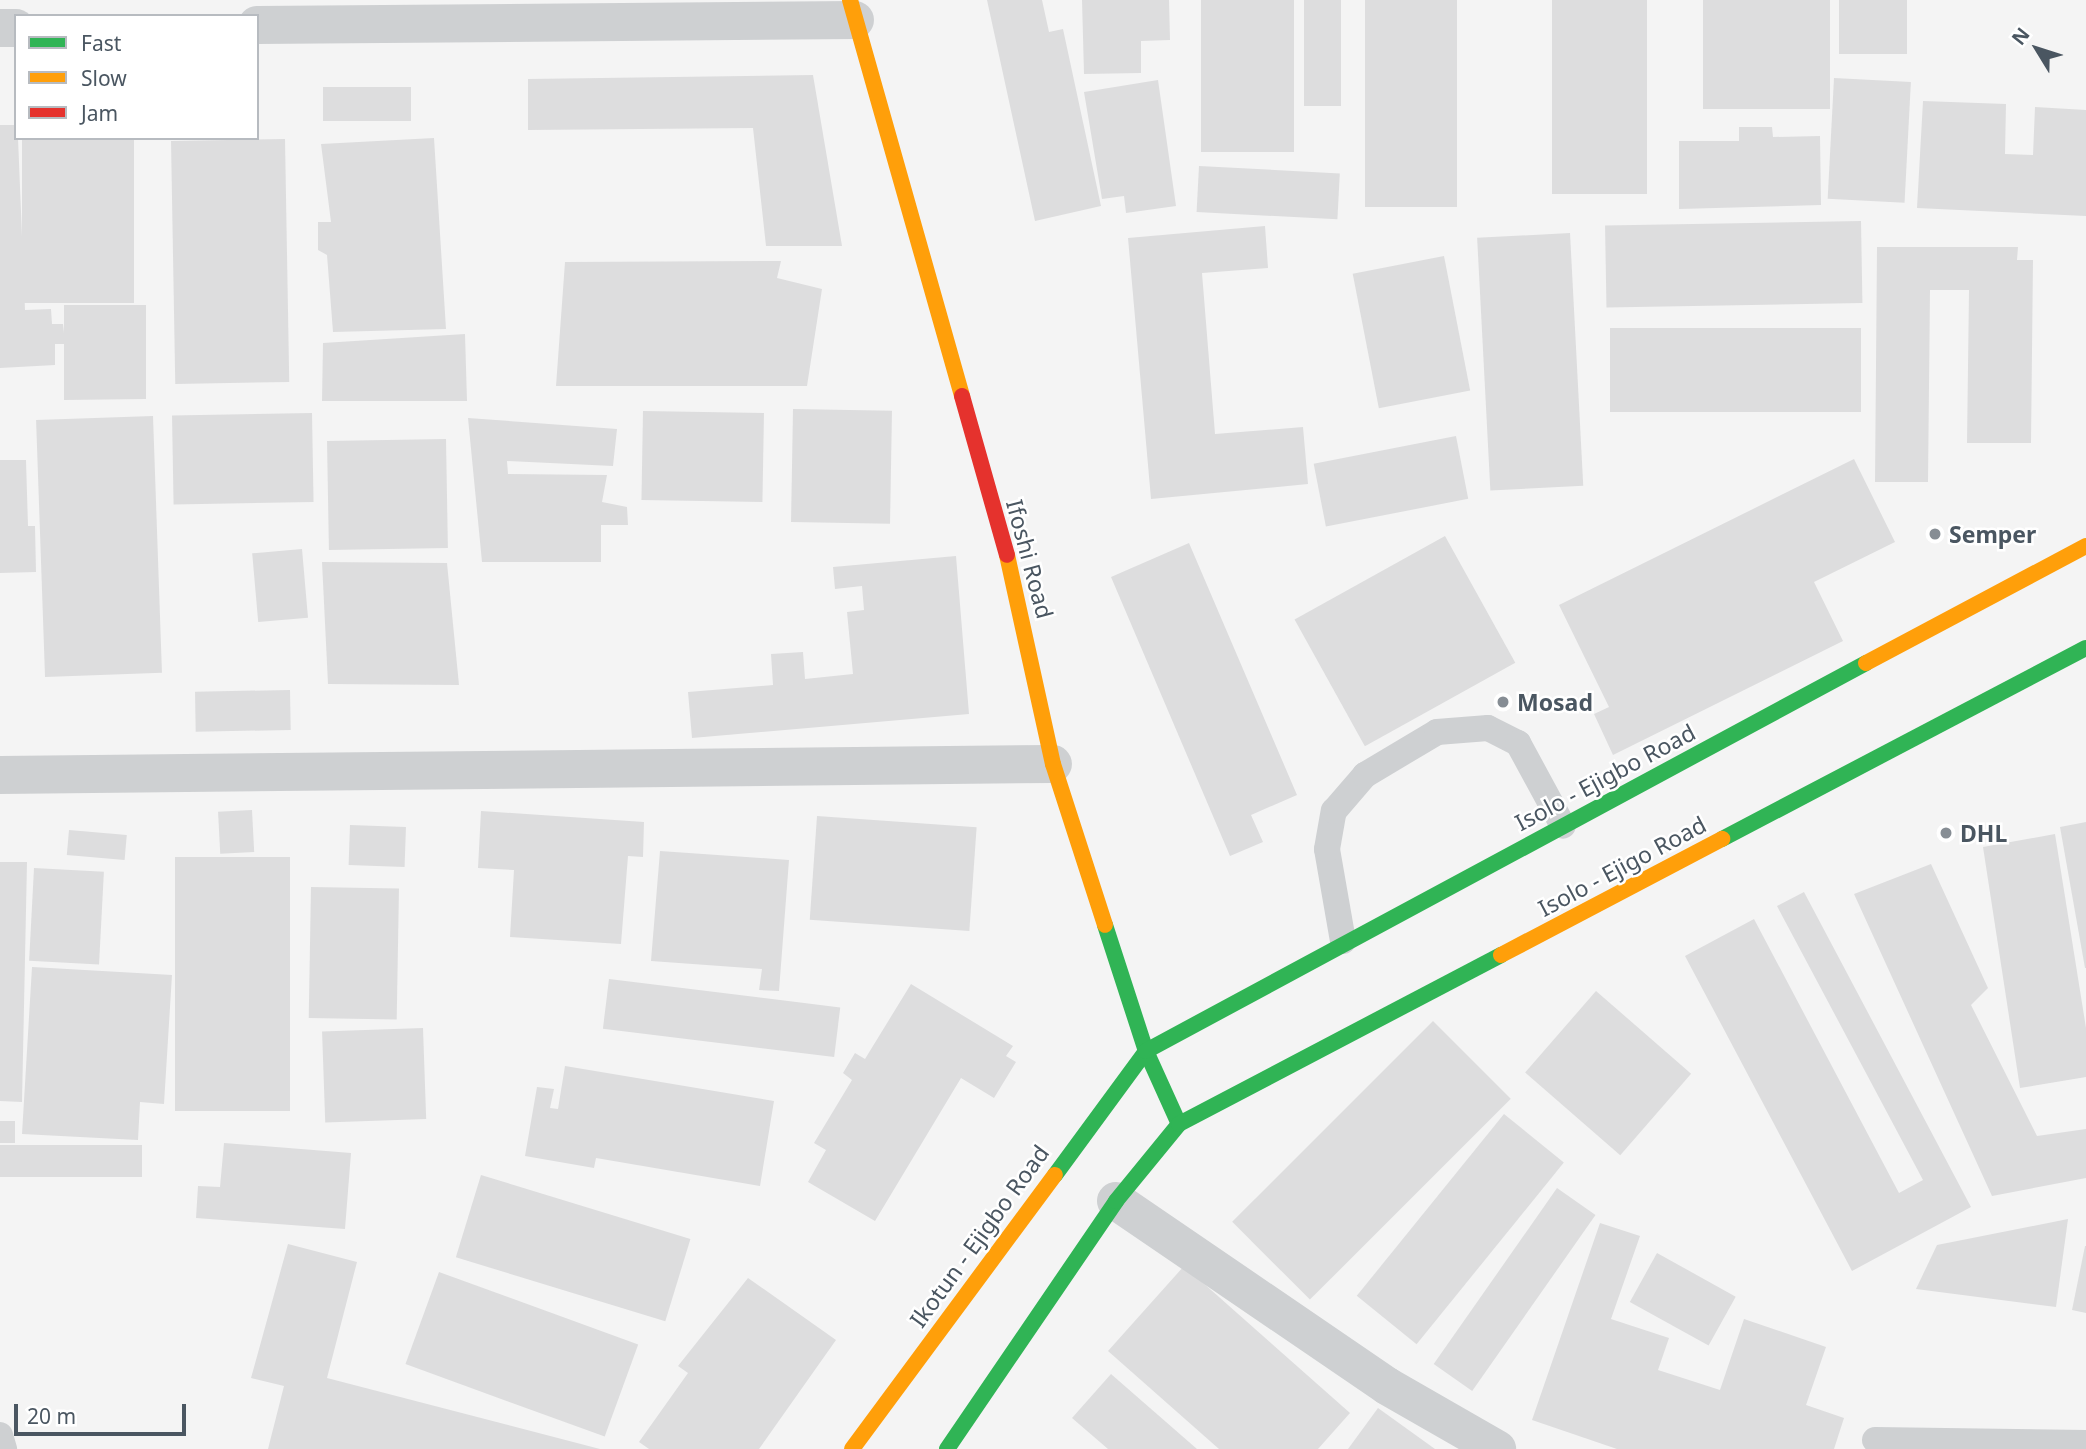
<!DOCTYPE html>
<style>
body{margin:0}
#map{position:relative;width:2086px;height:1449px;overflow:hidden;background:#f4f4f4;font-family:"Noto Sans",sans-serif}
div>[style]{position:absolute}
.building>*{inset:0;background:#ddddde;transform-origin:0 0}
.lane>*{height:26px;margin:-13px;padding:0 13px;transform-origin:13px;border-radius:13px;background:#ced0d2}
.street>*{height:38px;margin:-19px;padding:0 19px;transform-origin:19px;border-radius:19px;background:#ced0d2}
.fast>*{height:16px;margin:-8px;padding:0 8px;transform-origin:8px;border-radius:8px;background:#30b455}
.slow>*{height:16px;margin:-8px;padding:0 8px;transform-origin:8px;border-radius:8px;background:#ff9f0a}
.jam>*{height:16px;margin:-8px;padding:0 8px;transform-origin:8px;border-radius:8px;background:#e5322d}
.dots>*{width:19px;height:19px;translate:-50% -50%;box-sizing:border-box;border:4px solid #fff;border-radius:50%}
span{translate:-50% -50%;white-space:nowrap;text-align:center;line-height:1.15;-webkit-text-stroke:5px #fff;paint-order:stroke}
.poi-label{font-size:23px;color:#4a5661;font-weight:700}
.left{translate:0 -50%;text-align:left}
.street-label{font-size:23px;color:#4a5661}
.legend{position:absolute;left:14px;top:14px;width:245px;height:126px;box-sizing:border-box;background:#fff;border:2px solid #b7bbc0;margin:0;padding:9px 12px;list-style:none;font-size:21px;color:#4a5661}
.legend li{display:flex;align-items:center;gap:14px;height:35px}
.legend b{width:35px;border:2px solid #b7bbc0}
.north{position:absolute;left:2002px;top:14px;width:70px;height:70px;-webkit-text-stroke:5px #fff;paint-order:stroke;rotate:308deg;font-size:19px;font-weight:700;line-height:28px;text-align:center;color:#4a5661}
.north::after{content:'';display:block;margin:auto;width:24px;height:32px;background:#4a5661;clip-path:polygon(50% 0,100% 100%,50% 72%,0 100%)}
.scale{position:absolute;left:14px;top:1404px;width:172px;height:32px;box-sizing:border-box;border:4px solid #4a5661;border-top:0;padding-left:9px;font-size:21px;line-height:24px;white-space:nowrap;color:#4a5661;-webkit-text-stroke:5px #fff;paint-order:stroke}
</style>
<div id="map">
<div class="building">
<div style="clip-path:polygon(987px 0,1042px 0,1049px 32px,1063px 29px,1101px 206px,1035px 221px)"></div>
<div style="clip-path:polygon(1082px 0,1169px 0,1170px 40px,1141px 41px,1141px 73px,1084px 74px)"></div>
<div style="left:1201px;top:0;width:93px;height:152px"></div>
<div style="left:1304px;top:0;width:37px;height:106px"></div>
<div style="left:1365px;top:0;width:92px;height:207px"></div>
<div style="left:1552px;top:0;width:95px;height:194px"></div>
<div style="left:1703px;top:0;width:127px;height:109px"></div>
<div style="left:1839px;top:0;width:68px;height:54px"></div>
<div style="clip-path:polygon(813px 75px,842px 246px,766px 246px,753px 128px,528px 130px,528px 79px)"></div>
<div style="left:1834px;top:78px;width:77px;height:121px;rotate:3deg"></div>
<div style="clip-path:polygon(1158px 80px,1176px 206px,1126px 213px,1124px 196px,1102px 199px,1084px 92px)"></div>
<div style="left:411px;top:87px;width:34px;height:88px;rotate:90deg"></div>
<div style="clip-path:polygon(1923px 101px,2006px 104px,2005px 154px,2033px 155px,2035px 107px,2086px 110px,2086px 216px,1917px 208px)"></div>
<div style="clip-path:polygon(0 125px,16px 125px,18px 138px,25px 310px,51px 309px,52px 324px,63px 324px,64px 333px,64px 305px,146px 305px,146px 399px,64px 400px,64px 344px,55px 344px,55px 365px,0 368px)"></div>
<div style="clip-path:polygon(1739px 127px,1772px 127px,1773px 137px,1820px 136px,1821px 205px,1679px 209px,1679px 141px,1739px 141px)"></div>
<div style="left:22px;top:138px;width:112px;height:165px"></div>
<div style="clip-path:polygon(434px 138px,446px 329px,333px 332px,327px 255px,318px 250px,318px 222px,331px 222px,321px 144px)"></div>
<div style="left:285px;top:139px;width:243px;height:114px;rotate:89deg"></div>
<div style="left:1199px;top:166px;width:141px;height:46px;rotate:3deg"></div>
<div style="left:1861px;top:221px;width:82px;height:256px;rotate:89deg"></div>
<div style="clip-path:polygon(1265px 226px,1268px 268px,1202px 273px,1215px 434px,1303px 427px,1308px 484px,1151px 499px,1128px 238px)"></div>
<div style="left:1570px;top:233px;width:253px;height:93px;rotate:87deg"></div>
<div style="clip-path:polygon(1877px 247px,2018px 247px,2017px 260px,2033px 260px,2031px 443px,1967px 443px,1969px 290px,1930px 290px,1928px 482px,1875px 482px)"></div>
<div style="left:1444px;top:256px;width:137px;height:93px;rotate:79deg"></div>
<div style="clip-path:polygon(781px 261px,777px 278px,822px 289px,807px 386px,556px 386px,565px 262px)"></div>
<div style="left:1610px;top:328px;width:251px;height:84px"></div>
<div style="clip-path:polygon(465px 334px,467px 401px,322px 401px,323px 343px)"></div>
<div style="left:793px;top:409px;width:99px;height:113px;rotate:1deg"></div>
<div style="left:643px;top:411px;width:121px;height:89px;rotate:1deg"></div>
<div style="left:312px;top:413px;width:89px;height:140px;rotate:89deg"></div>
<div style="left:153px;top:416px;width:257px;height:117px;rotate:88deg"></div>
<div style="clip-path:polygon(468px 418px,617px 429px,613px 466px,507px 461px,508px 474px,607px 475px,602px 502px,627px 507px,628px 525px,601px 525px,601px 562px,482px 562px)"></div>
<div style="left:1456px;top:436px;width:64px;height:145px;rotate:79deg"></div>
<div style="left:446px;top:439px;width:109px;height:119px;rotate:89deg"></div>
<div style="clip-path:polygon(1854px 459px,1895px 542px,1814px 582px,1843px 641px,1613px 755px,1594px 714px,1609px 707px,1559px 605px)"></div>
<div style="clip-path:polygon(0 460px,26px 460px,28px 526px,35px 526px,36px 572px,0 573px)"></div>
<div style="left:1445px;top:536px;width:145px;height:172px;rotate:61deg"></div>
<div style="clip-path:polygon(1189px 543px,1297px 795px,1251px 815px,1263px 842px,1230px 856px,1111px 577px)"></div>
<div style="left:302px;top:549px;width:69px;height:50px;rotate:85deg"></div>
<div style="clip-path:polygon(956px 556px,969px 714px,692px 738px,688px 692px,773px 685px,771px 654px,803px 652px,805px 679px,853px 674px,847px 612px,864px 610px,862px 586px,835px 589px,833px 567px)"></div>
<div style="clip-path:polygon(322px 562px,447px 563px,459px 685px,328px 684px)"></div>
<div style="left:290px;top:690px;width:40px;height:95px;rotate:89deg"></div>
<div style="left:252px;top:810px;width:42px;height:34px;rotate:87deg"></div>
<div style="clip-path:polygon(481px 811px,644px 822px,643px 857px,628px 856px,621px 944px,510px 937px,514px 870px,478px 868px)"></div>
<div style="left:817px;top:816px;width:160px;height:104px;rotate:4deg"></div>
<div style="clip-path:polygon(2086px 822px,2086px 968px,2085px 968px,2060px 827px)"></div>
<div style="left:350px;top:825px;width:56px;height:40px;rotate:2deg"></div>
<div style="left:69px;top:830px;width:58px;height:25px;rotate:5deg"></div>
<div style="clip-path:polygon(2055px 834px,2086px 1028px,2086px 1077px,2020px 1088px,1983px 847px)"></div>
<div style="clip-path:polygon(660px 851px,789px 860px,779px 991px,759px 990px,762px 969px,651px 961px)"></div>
<div style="left:175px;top:857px;width:115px;height:254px"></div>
<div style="clip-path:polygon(0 862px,27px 862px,22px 1102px,0 1101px)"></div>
<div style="clip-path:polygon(1931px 864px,1988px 988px,1971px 1005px,2037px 1136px,2086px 1129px,2086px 1178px,1992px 1196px,1854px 894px)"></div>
<div style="left:34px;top:868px;width:70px;height:93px;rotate:3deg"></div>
<div style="left:311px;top:887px;width:88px;height:131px;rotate:1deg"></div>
<div style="clip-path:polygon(1804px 892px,1971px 1207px,1852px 1271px,1685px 956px,1754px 919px,1899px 1193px,1923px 1180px,1777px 906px)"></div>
<div style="clip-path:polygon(32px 967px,172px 975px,164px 1104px,140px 1102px,138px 1140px,22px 1134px)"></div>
<div style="left:609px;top:979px;width:233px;height:50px;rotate:7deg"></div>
<div style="clip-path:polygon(911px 984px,1013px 1046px,1006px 1056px,1016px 1062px,994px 1098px,961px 1078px,875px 1221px,808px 1182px,826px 1150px,814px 1143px,852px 1080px,843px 1073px,855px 1053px,865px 1059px)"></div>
<div style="left:1596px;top:991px;width:126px;height:108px;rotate:41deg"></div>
<div style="left:1433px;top:1021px;width:110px;height:284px;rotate:45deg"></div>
<div style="left:423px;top:1028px;width:91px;height:101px;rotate:88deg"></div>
<div style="clip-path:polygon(565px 1066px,774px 1101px,760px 1186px,596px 1158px,594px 1168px,525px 1156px,537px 1087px,554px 1089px,550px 1108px,558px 1109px)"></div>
<div style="left:1504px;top:1114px;width:77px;height:234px;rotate:39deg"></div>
<div style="left:0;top:1121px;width:15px;height:22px"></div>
<div style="clip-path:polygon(224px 1143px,351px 1153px,345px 1229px,196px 1218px,198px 1186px,220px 1187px)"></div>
<div style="left:0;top:1145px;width:142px;height:32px"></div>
<div style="left:481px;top:1175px;width:219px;height:86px;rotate:17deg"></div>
<div style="left:1557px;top:1188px;width:47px;height:215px;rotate:35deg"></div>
<div style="clip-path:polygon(2068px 1219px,2056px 1307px,1916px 1289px,1937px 1245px)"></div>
<div style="clip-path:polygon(1600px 1223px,1640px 1236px,1611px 1319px,1669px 1338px,1658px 1370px,1720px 1390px,1744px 1319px,1826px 1347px,1806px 1405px,1844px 1418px,1834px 1449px,1617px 1449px,1532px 1420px)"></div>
<div style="clip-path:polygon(288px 1244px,357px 1262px,327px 1378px,600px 1449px,268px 1449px,284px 1386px,251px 1378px)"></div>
<div style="clip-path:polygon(2085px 1246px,2086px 1246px,2086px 1313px,2072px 1310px)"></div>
<div style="left:1657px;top:1253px;width:90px;height:56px;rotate:29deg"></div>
<div style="clip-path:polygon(1184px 1266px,1350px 1413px,1318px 1449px,1219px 1449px,1108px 1351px)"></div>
<div style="left:439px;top:1272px;width:212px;height:98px;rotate:20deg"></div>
<div style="clip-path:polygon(748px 1278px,836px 1340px,759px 1449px,649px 1449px,639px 1442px,688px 1373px,678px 1366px)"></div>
<div style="clip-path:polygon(1111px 1374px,1197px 1449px,1108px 1449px,1072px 1418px)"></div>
<div style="clip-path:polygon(1378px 1408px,1435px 1449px,1348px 1449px)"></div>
</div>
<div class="lane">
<div style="left:1343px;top:941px;width:93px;rotate:-99.9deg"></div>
<div style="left:1327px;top:849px;width:39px;rotate:-80deg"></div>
<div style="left:1334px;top:811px;width:48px;rotate:-49.3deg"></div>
<div style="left:1365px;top:775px;width:84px;rotate:-30.8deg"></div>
<div style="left:1437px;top:732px;width:51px;rotate:-4.5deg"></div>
<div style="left:1488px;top:728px;width:34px;rotate:27deg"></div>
<div style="left:1518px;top:743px;width:94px;rotate:61.5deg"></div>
<div style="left:0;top:1435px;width:15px;rotate:74deg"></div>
<div style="left:1875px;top:1440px;width:211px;rotate:0.8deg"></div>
</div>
<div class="street">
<div style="left:257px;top:25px;width:598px;rotate:-0.48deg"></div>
<div style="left:0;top:28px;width:16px"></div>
<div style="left:0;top:775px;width:1053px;rotate:-0.6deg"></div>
<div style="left:1116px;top:1201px;width:328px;rotate:34.3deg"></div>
<div style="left:1387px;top:1386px;width:127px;rotate:29.8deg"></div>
</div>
<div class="fast">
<div style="left:1722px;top:839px;width:411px;rotate:-27.7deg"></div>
<div style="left:1105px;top:925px;width:133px;rotate:72deg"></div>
<div style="left:1146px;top:1051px;width:80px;rotate:65.7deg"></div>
<div style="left:1055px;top:1175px;width:154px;rotate:-53.7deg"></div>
<div style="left:1146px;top:1051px;width:818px;rotate:-28.32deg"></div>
<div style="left:947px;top:1449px;width:300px;rotate:-55.7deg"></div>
<div style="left:1116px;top:1201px;width:99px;rotate:-50.7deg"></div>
<div style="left:1179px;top:1124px;width:364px;rotate:-27.7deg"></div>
</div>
<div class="slow">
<div style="left:850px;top:0;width:412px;rotate:74.2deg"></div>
<div style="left:1007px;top:555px;width:214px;rotate:77.6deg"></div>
<div style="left:1053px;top:764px;width:169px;rotate:72.1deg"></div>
<div style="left:1866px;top:663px;width:249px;rotate:-28deg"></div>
<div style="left:1501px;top:955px;width:250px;rotate:-27.7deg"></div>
<div style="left:852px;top:1449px;width:341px;rotate:-53.5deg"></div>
</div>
<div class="jam">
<div style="left:962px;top:396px;width:165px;rotate:74.2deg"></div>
</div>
<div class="dots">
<div style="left:1935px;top:534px;background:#868d94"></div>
<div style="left:1503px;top:702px;background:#868d94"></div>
<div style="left:1946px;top:833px;background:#868d94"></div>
</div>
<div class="poi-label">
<span class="left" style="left:1949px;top:534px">Semper</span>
<span class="left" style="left:1517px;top:702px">Mosad</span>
<span class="left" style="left:1960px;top:833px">DHL</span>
</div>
<div class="street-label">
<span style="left:1030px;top:559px;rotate:75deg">Ifoshi Road</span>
<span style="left:1605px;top:777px;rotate:-28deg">Isolo - Ejigbo Road</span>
<span style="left:1622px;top:866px;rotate:-28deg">Isolo - Ejigo Road</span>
<span style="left:979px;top:1236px;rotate:-54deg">Ikotun - Ejigbo Road</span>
</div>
<ul class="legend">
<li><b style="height:9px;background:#30b455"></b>Fast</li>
<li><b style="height:9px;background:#ff9f0a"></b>Slow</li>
<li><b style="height:9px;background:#e5322d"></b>Jam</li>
</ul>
<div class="north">N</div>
<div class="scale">20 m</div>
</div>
